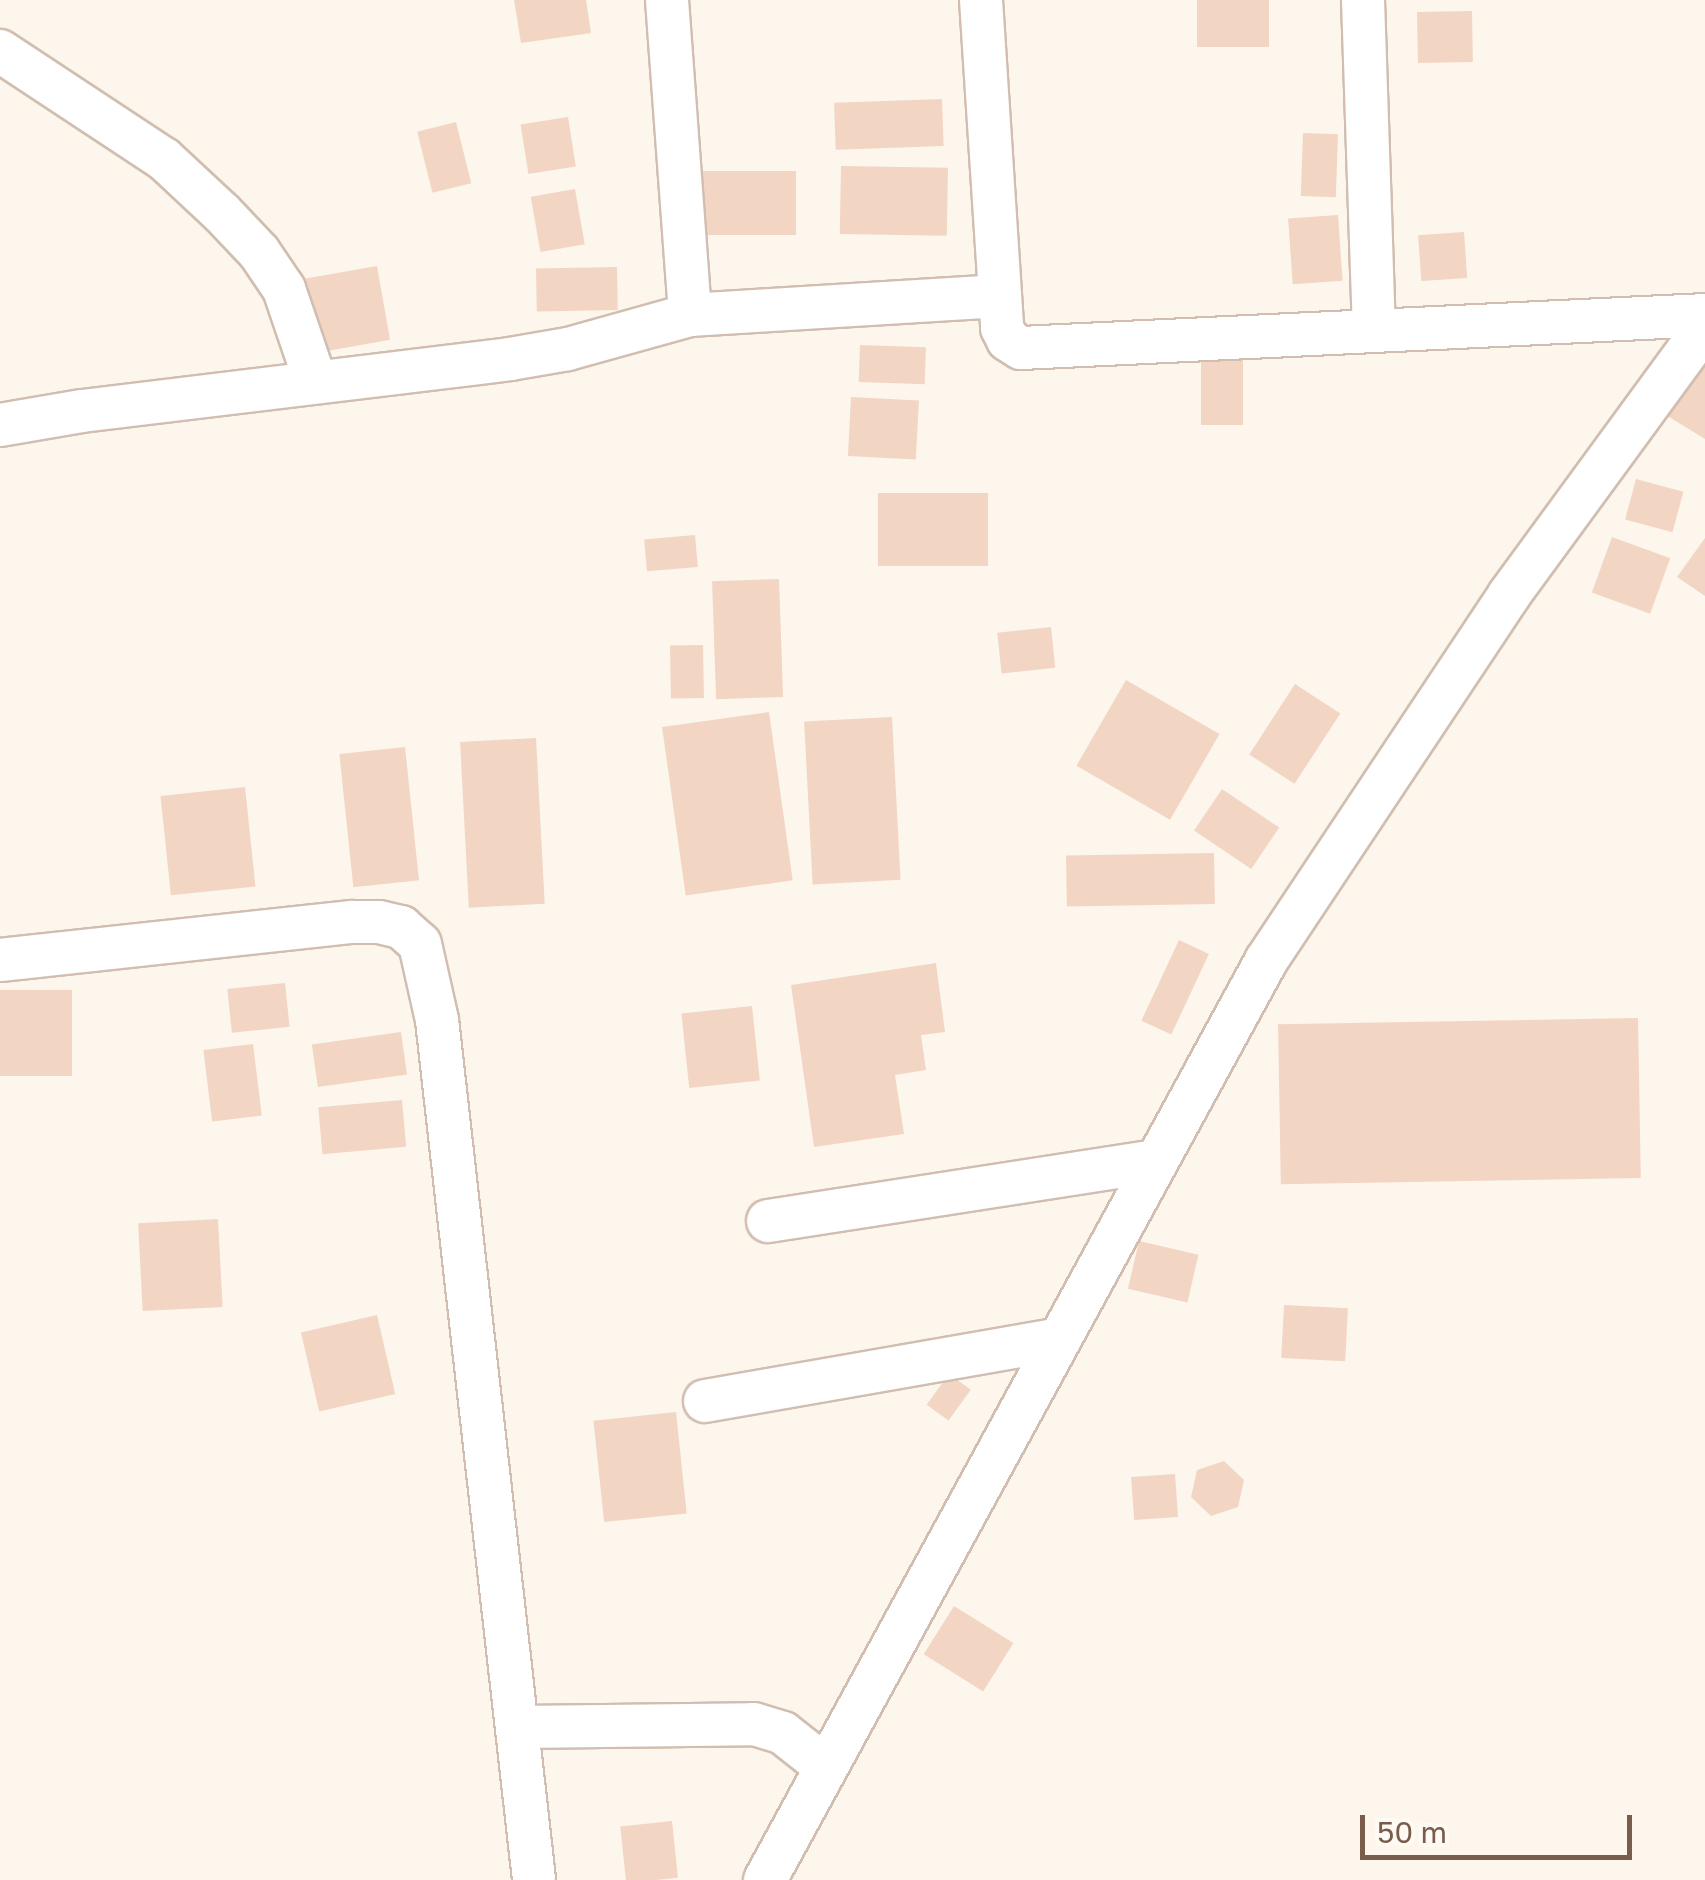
<!DOCTYPE html>
<style>
body{margin:0}
#map{position:relative;width:1705px;height:1880px;overflow:hidden;background:#fdf6ec;font-family:"Golos Text",sans-serif}
div>[style]{position:absolute}
.building>*{inset:0;background:#f3d5c3;transform-origin:0 0}
.roads{filter:drop-shadow(2px 0 #d1beb0) drop-shadow(-2px 0 #d1beb0) drop-shadow(0 2px #d1beb0) drop-shadow(0 -2px #d1beb0)}
.street>*{height:42px;margin:-21px;padding:0 21px;transform-origin:21px;border-radius:21px;background:#fff}
span{translate:-50% -50%;white-space:nowrap;text-align:center;line-height:1.15;-webkit-text-stroke:8px #fffaf3;paint-order:stroke}
.scale{position:absolute;left:1360px;top:1815px;width:272px;height:45px;box-sizing:border-box;border:5px solid #7a5c4d;border-top:0;padding-left:12px;font-size:30px;line-height:35px;white-space:nowrap;color:#7a5c4d;-webkit-text-stroke:8px #fffaf3;paint-order:stroke}
</style>
<div id="map">
<div class="building">
<div style="clip-path:polygon(514px 0,586px 0,591px 33px,521px 43px)"></div>
<div style="left:1197px;top:0;width:72px;height:47px"></div>
<div style="left:1472px;top:11px;width:51px;height:55px;rotate:89deg"></div>
<div style="left:942px;top:99px;width:47px;height:108px;rotate:88deg"></div>
<div style="left:568px;top:117px;width:50px;height:48px;rotate:81deg"></div>
<div style="left:456px;top:122px;width:63px;height:40px;rotate:76deg"></div>
<div style="left:1303px;top:133px;width:35px;height:63px;rotate:2deg"></div>
<div style="left:841px;top:166px;width:107px;height:68px;rotate:1deg"></div>
<div style="left:699px;top:171px;width:97px;height:64px"></div>
<div style="left:575px;top:189px;width:56px;height:45px;rotate:80deg"></div>
<div style="left:1338px;top:215px;width:66px;height:50px;rotate:86deg"></div>
<div style="left:1464px;top:232px;width:46px;height:46px;rotate:86deg"></div>
<div style="left:377px;top:266px;width:75px;height:75px;rotate:80deg"></div>
<div style="left:617px;top:267px;width:43px;height:81px;rotate:89deg"></div>
<div style="left:860px;top:345px;width:66px;height:37px;rotate:2deg"></div>
<div style="clip-path:polygon(1705px 348px,1705px 439px,1661px 412px)"></div>
<div style="left:1201px;top:360px;width:42px;height:65px"></div>
<div style="left:851px;top:397px;width:68px;height:59px;rotate:3deg"></div>
<div style="left:1636px;top:479px;width:49px;height:42px;rotate:15deg"></div>
<div style="left:988px;top:493px;width:73px;height:110px;rotate:90deg"></div>
<div style="left:695px;top:535px;width:32px;height:51px;rotate:85deg"></div>
<div style="left:1612px;top:537px;width:62px;height:59px;rotate:20deg"></div>
<div style="clip-path:polygon(1705px 538px,1705px 596px,1677px 577px)"></div>
<div style="left:779px;top:579px;width:118px;height:67px;rotate:88deg"></div>
<div style="left:1051px;top:627px;width:41px;height:54px;rotate:84deg"></div>
<div style="left:703px;top:645px;width:53px;height:33px;rotate:89deg"></div>
<div style="left:1126px;top:680px;width:108px;height:99px;rotate:30deg"></div>
<div style="left:1295px;top:684px;width:54px;height:84px;rotate:33deg"></div>
<div style="left:769px;top:712px;width:170px;height:108px;rotate:82deg"></div>
<div style="left:892px;top:717px;width:163px;height:88px;rotate:87deg"></div>
<div style="left:536px;top:738px;width:166px;height:76px;rotate:87deg"></div>
<div style="left:405px;top:747px;width:134px;height:66px;rotate:84deg"></div>
<div style="left:245px;top:787px;width:100px;height:85px;rotate:84deg"></div>
<div style="left:1222px;top:789px;width:69px;height:50px;rotate:34deg"></div>
<div style="left:1214px;top:853px;width:51px;height:148px;rotate:89deg"></div>
<div style="left:1179px;top:940px;width:33px;height:89px;rotate:25deg"></div>
<div style="clip-path:polygon(936px 963px,945px 1032px,921px 1035px,926px 1070px,895px 1075px,904px 1134px,814px 1147px,791px 985px)"></div>
<div style="left:285px;top:983px;width:44px;height:58px;rotate:84deg"></div>
<div style="left:0;top:990px;width:72px;height:86px"></div>
<div style="left:752px;top:1006px;width:75px;height:71px;rotate:84deg"></div>
<div style="left:1638px;top:1018px;width:160px;height:360px;rotate:89deg"></div>
<div style="left:401px;top:1032px;width:43px;height:90px;rotate:82deg"></div>
<div style="left:253px;top:1044px;width:72px;height:50px;rotate:83deg"></div>
<div style="left:402px;top:1100px;width:47px;height:84px;rotate:85deg"></div>
<div style="left:218px;top:1219px;width:88px;height:80px;rotate:87deg"></div>
<div style="left:1139px;top:1241px;width:61px;height:49px;rotate:13deg"></div>
<div style="left:1284px;top:1305px;width:64px;height:53px;rotate:3deg"></div>
<div style="left:377px;top:1315px;width:81px;height:78px;rotate:77deg"></div>
<div style="left:949px;top:1374px;width:27px;height:38px;rotate:36deg"></div>
<div style="left:676px;top:1412px;width:102px;height:83px;rotate:84deg"></div>
<div style="clip-path:polygon(1224px 1461px,1244px 1480px,1238px 1507px,1211px 1516px,1191px 1497px,1197px 1470px)"></div>
<div style="left:1175px;top:1474px;width:43px;height:44px;rotate:86deg"></div>
<div style="left:954px;top:1606px;width:70px;height:57px;rotate:32deg"></div>
<div style="left:672px;top:1821px;width:57px;height:52px;rotate:84deg"></div>
</div>
<div class="roads">
<div class="street">
<div style="left:667px;top:0;width:316px;rotate:85.8deg"></div>
<div style="left:981px;top:0;width:329px;rotate:86.3deg"></div>
<div style="left:1002px;top:328px;width:13px;rotate:63deg"></div>
<div style="left:1008px;top:340px;width:15px;rotate:32deg"></div>
<div style="left:1021px;top:348px;width:685px;rotate:-2.76deg"></div>
<div style="left:1363px;top:0;width:329px;rotate:88.1deg"></div>
<div style="left:0;top:51px;width:196px;rotate:33.4deg"></div>
<div style="left:164px;top:159px;width:79px;rotate:43deg"></div>
<div style="left:222px;top:213px;width:54px;rotate:46.5deg"></div>
<div style="left:259px;top:252px;width:45px;rotate:56deg"></div>
<div style="left:284px;top:289px;width:96px;rotate:71.2deg"></div>
<div style="left:0;top:425px;width:83px;rotate:-9.7deg"></div>
<div style="left:82px;top:411px;width:431px;rotate:-6.9deg"></div>
<div style="left:510px;top:359px;width:59px;rotate:-9.8deg"></div>
<div style="left:568px;top:349px;width:127px;rotate:-15.6deg"></div>
<div style="left:690px;top:315px;width:310px;rotate:-3.5deg"></div>
<div style="left:0;top:960px;width:354px;rotate:-6.2deg"></div>
<div style="left:352px;top:922px;width:27px"></div>
<div style="left:379px;top:922px;width:23px;rotate:13deg"></div>
<div style="left:401px;top:927px;width:25px;rotate:42deg"></div>
<div style="left:420px;top:944px;width:78px;rotate:77.4deg"></div>
<div style="left:437px;top:1020px;width:865px;rotate:83.56deg"></div>
<div style="left:768px;top:1221px;width:391px;rotate:-8.8deg"></div>
<div style="left:705px;top:1401px;width:359px;rotate:-9.9deg"></div>
<div style="left:519px;top:1727px;width:235px;rotate:-0.7deg"></div>
<div style="left:754px;top:1724px;width:30px;rotate:17deg"></div>
<div style="left:783px;top:1733px;width:55px;rotate:38.3deg"></div>
<div style="left:765px;top:1880px;width:1047px;rotate:-61.4deg"></div>
<div style="left:1266px;top:961px;width:439px;rotate:-56.4deg"></div>
<div style="left:1509px;top:595px;width:332px;rotate:-53.8deg"></div>
</div>
</div>
<div class="scale">50 m</div>
</div>
